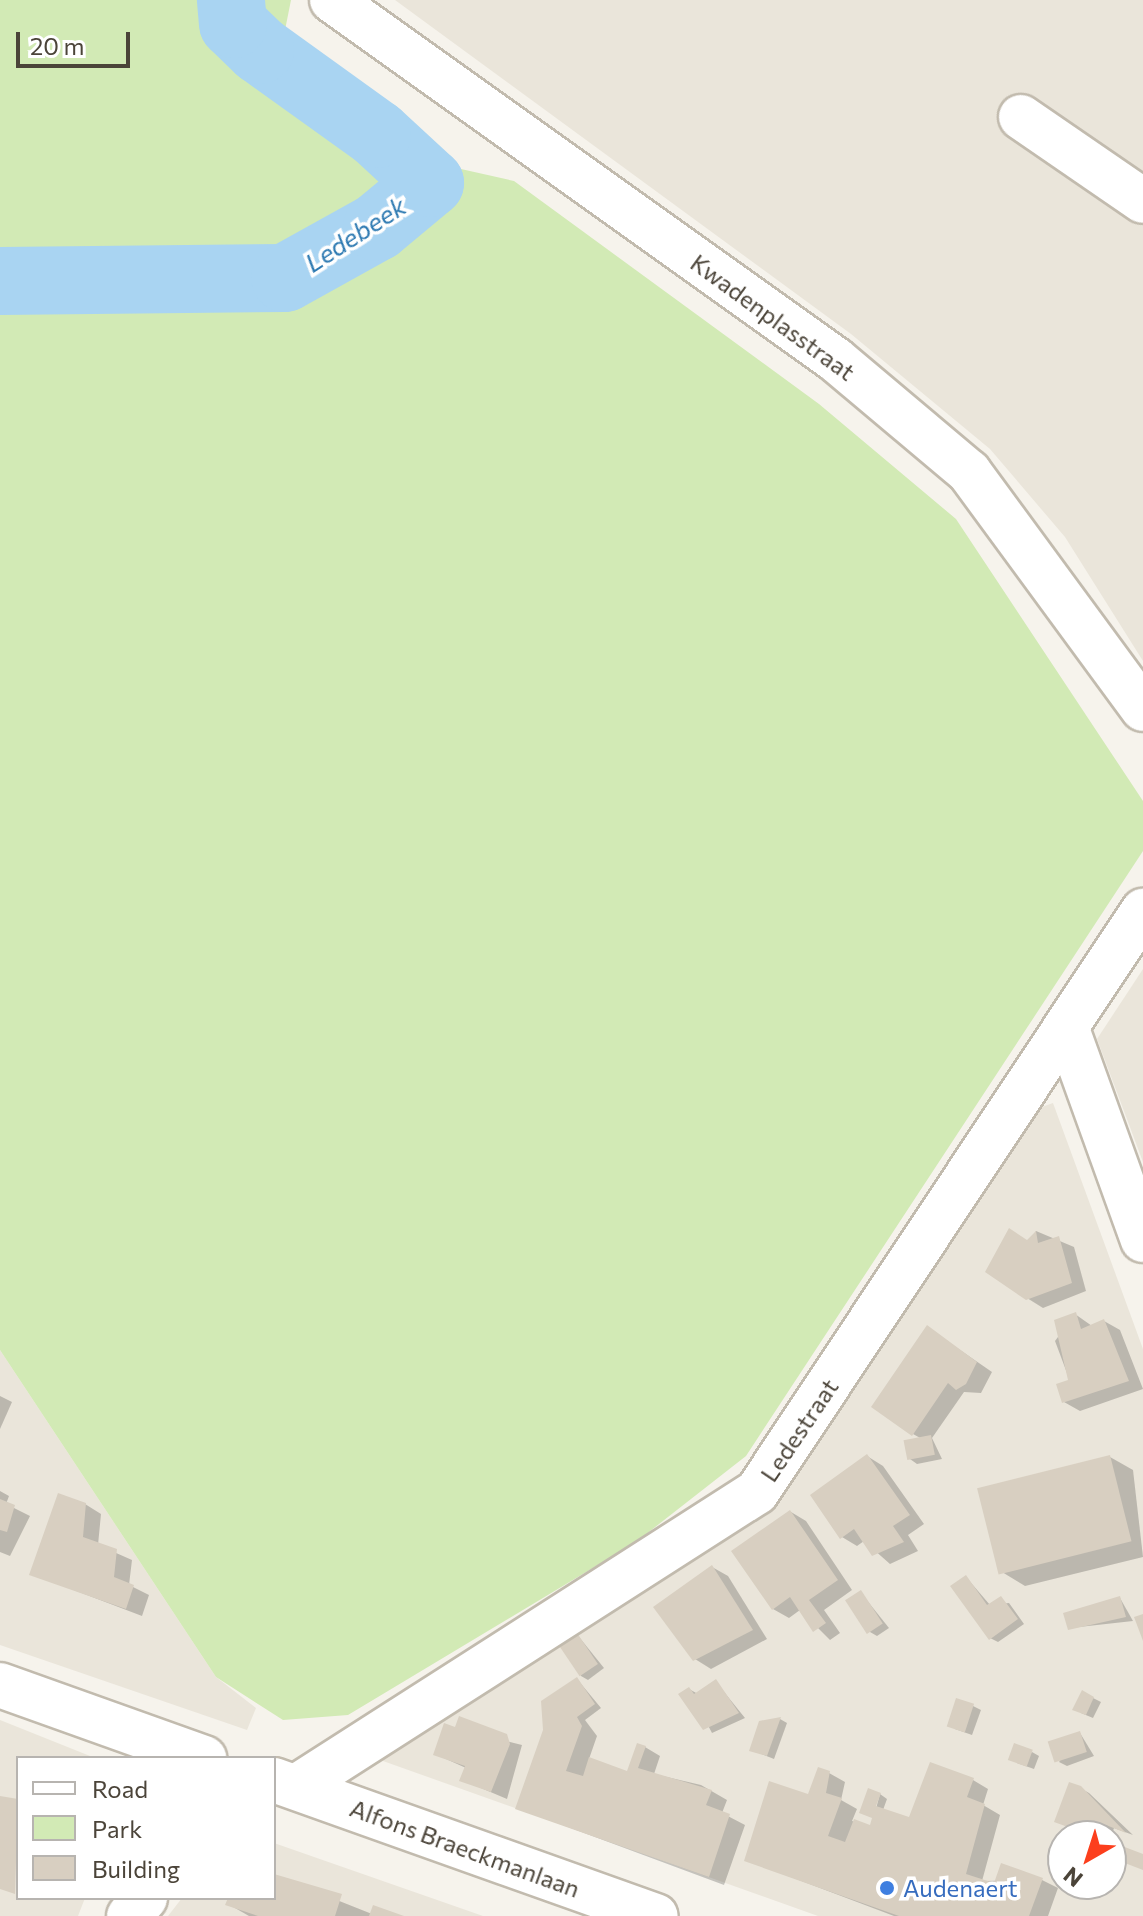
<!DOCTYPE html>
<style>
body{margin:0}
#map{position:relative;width:1143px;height:1916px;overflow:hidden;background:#f6f3ec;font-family:Commissioner,sans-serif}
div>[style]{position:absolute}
.residential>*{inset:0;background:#eae5da}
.green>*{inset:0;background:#d2eab5}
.shadow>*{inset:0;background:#0003;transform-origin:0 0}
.river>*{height:68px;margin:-34px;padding:0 34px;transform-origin:34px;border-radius:34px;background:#a9d4f2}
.building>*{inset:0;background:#d8cfc1;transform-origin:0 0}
.roads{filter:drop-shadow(2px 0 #c2bbae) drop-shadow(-2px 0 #c2bbae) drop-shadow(0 2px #c2bbae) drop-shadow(0 -2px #c2bbae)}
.minor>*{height:44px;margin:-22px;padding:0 22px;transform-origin:22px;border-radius:22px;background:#fff}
.dots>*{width:22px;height:22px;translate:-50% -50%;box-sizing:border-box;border:4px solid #fff;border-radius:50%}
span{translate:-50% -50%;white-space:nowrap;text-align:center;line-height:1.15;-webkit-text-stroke:7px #fff;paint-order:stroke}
.street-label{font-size:24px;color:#4b4439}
.shop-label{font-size:24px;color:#366cbe}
.left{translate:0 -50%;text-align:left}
.water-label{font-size:26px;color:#2e7ab2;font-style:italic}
.legend{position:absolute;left:16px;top:1756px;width:260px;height:144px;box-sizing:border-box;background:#fff;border:2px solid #b7b4b0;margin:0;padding:10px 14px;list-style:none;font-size:24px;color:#4b4439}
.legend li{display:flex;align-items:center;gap:16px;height:40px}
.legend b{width:40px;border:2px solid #b7b4b0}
.north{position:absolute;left:1047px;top:1820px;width:80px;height:80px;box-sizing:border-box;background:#fff;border:2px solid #b7b4b0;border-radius:50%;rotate:219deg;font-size:22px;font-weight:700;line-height:32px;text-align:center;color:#4b4439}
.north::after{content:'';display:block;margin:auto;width:28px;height:36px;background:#fc3f1d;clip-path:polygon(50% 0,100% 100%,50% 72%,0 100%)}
.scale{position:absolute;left:16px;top:32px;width:114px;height:36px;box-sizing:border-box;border:4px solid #4b4439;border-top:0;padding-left:10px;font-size:24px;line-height:28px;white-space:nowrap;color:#4b4439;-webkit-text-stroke:6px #fff;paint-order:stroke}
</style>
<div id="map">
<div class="residential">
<div style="clip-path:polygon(395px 0,1143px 0,1143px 661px,1065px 537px,990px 449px,851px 334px)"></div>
<div style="clip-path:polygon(1143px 969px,1143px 1162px,1097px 1039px)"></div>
<div style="clip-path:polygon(evenodd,1053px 1103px,1143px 1349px,1143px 1916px,818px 1916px,383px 1761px,395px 1726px,760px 1499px,1042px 1107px,1053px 1103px,1063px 1836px,1111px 1836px,1111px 1884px,1063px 1884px,1063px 1836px)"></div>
<div style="clip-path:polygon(0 1350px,216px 1677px,256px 1708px,247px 1730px,0 1645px)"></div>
<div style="clip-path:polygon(0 1720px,95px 1758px,18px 1758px,18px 1898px,85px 1898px,78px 1916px,0 1916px)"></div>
<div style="clip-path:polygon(274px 1843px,483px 1916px,168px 1916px,182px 1898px,274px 1898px)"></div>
</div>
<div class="green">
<div style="clip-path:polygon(0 0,291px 0,284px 35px,397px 133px,452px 167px,514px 181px,819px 404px,956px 519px,1143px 801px,1143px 851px,746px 1456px,636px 1542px,348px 1715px,283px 1720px,216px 1677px,0 1350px)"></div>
</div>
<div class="shadow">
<div style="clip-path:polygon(1036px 1231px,1074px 1247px,1086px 1291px,1043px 1308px,1027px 1298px,1029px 1242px)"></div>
<div style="clip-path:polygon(1075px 1314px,1092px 1326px,1104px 1321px,1120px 1330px,1143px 1389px,1080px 1411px,1064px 1402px,1070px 1381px,1055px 1341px)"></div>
<div style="clip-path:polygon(928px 1328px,992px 1372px,981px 1393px,964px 1392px,932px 1438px,942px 1459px,917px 1464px,910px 1459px,922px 1439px,913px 1434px)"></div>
<div style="clip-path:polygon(0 1396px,12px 1402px,0 1429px)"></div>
<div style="clip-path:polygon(867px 1456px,883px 1466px,924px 1524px,908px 1535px,918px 1551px,890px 1564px,864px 1541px,857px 1546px,842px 1537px)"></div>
<div style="clip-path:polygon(1110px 1457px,1133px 1470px,1143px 1557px,1025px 1586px,1002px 1572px)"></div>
<div style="clip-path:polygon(0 1491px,9px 1496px,6px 1504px,30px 1516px,10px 1556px,0 1552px)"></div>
<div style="clip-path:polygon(85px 1504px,101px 1514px,98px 1545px,132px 1560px,129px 1585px,149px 1595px,142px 1616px,32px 1574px)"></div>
<div style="clip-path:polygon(791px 1512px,806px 1521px,852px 1590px,824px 1610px,840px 1633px,830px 1640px,800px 1610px,789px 1618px,773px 1609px,734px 1552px)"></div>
<div style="clip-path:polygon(712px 1567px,728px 1576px,767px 1639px,711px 1669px,695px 1659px)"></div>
<div style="clip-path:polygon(966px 1577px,990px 1605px,1009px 1603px,1024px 1624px,998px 1642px,990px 1638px)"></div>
<div style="clip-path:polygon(861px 1593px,889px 1628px,877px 1636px,870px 1632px)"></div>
<div style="clip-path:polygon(1120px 1598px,1133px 1621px,1070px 1628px)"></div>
<div style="clip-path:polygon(575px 1632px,604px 1668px,588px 1680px,581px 1676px)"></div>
<div style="clip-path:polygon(577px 1679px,601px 1708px,585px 1720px,597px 1736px,589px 1759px,628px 1773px,645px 1747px,660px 1756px,654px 1774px,701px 1785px,727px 1800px,722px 1813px,745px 1825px,724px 1885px,517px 1808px)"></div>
<div style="clip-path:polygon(716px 1682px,745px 1718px,712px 1733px,689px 1689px,698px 1694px)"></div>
<div style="clip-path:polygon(1083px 1693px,1101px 1702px,1093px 1718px,1081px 1713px)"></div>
<div style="clip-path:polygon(973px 1706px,981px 1710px,972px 1735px,955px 1729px)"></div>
<div style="clip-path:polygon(780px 1719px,787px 1723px,774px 1759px,751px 1750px,761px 1723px)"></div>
<div style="clip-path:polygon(457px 1729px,522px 1745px,507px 1799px,462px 1780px,466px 1768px,435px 1754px)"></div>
<div style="clip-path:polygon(1080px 1733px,1094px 1756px,1067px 1766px,1059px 1762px)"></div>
<div style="clip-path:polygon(1032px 1752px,1039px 1756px,1034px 1769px,1017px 1763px)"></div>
<div style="clip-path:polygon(829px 1773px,845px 1782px,841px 1800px,857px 1809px,852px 1821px,871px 1827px,880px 1794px,887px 1799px,883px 1810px,911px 1819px,973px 1780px,988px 1789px,983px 1805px,1000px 1815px,982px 1881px,1042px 1880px,1058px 1888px,1048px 1916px,894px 1916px,746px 1860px)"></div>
<div style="clip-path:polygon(1080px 1788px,1089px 1793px,1133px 1835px,1114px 1828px,1111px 1836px,1094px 1836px,1064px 1825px)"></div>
<div style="left:0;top:1797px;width:19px;height:94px;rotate:16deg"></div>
<div style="clip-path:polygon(274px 1875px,372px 1914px,397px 1916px,249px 1916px,228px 1904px,230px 1898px,274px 1898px)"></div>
</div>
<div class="river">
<div style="left:0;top:281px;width:285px;rotate:-0.6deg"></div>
<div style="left:285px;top:278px;width:105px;rotate:-29deg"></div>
<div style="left:377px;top:227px;width:69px;rotate:-39.7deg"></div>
<div style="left:430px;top:183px;width:72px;rotate:-137.2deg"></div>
<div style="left:377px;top:134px;width:144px;rotate:-144.3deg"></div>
<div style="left:260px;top:50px;width:37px;rotate:-136deg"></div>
<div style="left:233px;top:24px;width:24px;rotate:-95deg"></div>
</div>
<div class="building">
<div style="clip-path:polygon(1009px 1228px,1027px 1240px,1036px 1231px,1038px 1243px,1059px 1236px,1072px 1283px,1026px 1300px,985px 1272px)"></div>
<div style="clip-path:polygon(1076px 1312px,1081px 1329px,1104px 1319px,1129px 1381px,1062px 1403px,1056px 1384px,1068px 1380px,1054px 1320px)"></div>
<div style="clip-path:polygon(927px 1325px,977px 1362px,966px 1384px,956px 1390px,948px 1383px,912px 1436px,871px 1407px)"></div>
<div style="left:931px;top:1435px;width:20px;height:28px;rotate:79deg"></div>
<div style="clip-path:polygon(867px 1454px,910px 1515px,893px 1526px,904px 1542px,872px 1556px,854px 1529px,840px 1539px,810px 1495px)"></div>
<div style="left:1110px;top:1455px;width:89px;height:137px;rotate:76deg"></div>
<div style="clip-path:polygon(58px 1493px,86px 1503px,83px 1537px,117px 1549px,114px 1577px,134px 1585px,126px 1609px,29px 1575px)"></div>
<div style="clip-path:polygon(0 1499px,15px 1505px,7px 1532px,0 1530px)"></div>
<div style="clip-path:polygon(790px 1510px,838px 1580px,809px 1600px,826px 1623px,813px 1632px,790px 1597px,772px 1610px,731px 1551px)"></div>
<div style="clip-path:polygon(712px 1565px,753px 1630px,693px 1661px,653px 1607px)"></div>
<div style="clip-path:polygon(966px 1575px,987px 1605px,1001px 1596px,1018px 1619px,989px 1640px,950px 1586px)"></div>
<div style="left:861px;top:1590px;width:40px;height:19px;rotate:57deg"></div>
<div style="clip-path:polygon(1120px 1596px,1126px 1617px,1068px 1630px,1063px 1613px)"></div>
<div style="clip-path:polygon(1143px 1614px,1143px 1641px,1134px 1617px)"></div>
<div style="left:575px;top:1630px;width:41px;height:22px;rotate:56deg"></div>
<div style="clip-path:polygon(577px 1677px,595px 1704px,577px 1717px,582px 1726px,566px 1771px,583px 1776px,589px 1757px,627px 1771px,637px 1743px,646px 1746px,638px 1768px,712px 1790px,706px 1805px,730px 1814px,709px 1877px,515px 1809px,543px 1730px,541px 1701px)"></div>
<div style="clip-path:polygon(716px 1679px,739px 1713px,703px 1730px,678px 1694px,689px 1687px,694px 1694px)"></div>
<div style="clip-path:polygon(1082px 1690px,1094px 1697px,1086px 1715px,1072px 1710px)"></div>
<div style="left:956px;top:1698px;width:19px;height:30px;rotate:18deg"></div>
<div style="clip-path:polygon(459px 1716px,507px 1734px,510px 1744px,491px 1792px,459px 1781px,465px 1766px,433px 1755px,444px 1723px,455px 1727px)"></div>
<div style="clip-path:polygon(781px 1717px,767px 1756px,749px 1751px,759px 1721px)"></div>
<div style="left:1080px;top:1731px;width:22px;height:34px;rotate:72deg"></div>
<div style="left:1014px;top:1743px;width:20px;height:18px;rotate:20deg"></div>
<div style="clip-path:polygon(930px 1762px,974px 1778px,967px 1797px,985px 1804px,966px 1874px,994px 1883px,1001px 1863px,1043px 1878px,1029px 1916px,899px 1916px,744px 1861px,769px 1781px,808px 1794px,818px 1767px,830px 1771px,826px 1793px,842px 1798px,828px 1836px,845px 1842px,854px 1819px,870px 1825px,872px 1818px,859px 1813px,868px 1788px,881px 1793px,876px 1806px,909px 1817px)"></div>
<div style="clip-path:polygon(1069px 1782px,1081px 1786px,1126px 1833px,1106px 1825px,1093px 1836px,1054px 1822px)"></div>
<div style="clip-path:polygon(0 1796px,18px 1799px,15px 1894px,0 1889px)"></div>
<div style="clip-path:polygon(1122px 1846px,1143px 1854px,1143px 1870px,1117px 1860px)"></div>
<div style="clip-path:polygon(274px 1874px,342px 1894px,335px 1916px,258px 1916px,225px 1905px,228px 1898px,274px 1898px)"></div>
<div style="clip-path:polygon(373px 1905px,404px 1916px,369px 1916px)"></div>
</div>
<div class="roads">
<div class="minor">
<div style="left:332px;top:0;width:619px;rotate:35.54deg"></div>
<div style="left:836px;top:360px;width:174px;rotate:40.1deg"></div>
<div style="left:969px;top:472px;width:294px;rotate:53.7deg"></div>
<div style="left:1021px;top:117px;width:148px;rotate:34.5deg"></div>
<div style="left:1068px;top:1032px;width:221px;rotate:70.2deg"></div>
<div style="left:0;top:1685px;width:217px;rotate:19.7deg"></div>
<div style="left:274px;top:1780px;width:405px;rotate:19.6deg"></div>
<div style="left:296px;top:1787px;width:547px;rotate:-32.62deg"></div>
<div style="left:757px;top:1492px;width:698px;rotate:-56.4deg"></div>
<div style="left:129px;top:1916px;width:24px;rotate:-48deg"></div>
</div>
</div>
<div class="dots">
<div style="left:887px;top:1888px;background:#3f7fe0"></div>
</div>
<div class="street-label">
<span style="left:773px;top:317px;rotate:36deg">Kwadenplasstraat</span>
<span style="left:799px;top:1430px;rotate:-56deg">Ledestraat</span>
<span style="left:465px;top:1848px;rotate:20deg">Alfons Braeckmanlaan</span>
</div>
<div class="shop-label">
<span class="left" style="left:903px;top:1888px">Audenaert</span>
</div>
<div class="water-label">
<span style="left:355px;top:234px;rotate:-33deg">Ledebeek</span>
</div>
<ul class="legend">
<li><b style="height:10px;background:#fff"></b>Road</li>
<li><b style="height:22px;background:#d2eab5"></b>Park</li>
<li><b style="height:22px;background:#d8cfc1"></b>Building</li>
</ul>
<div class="north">N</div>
<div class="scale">20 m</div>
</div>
